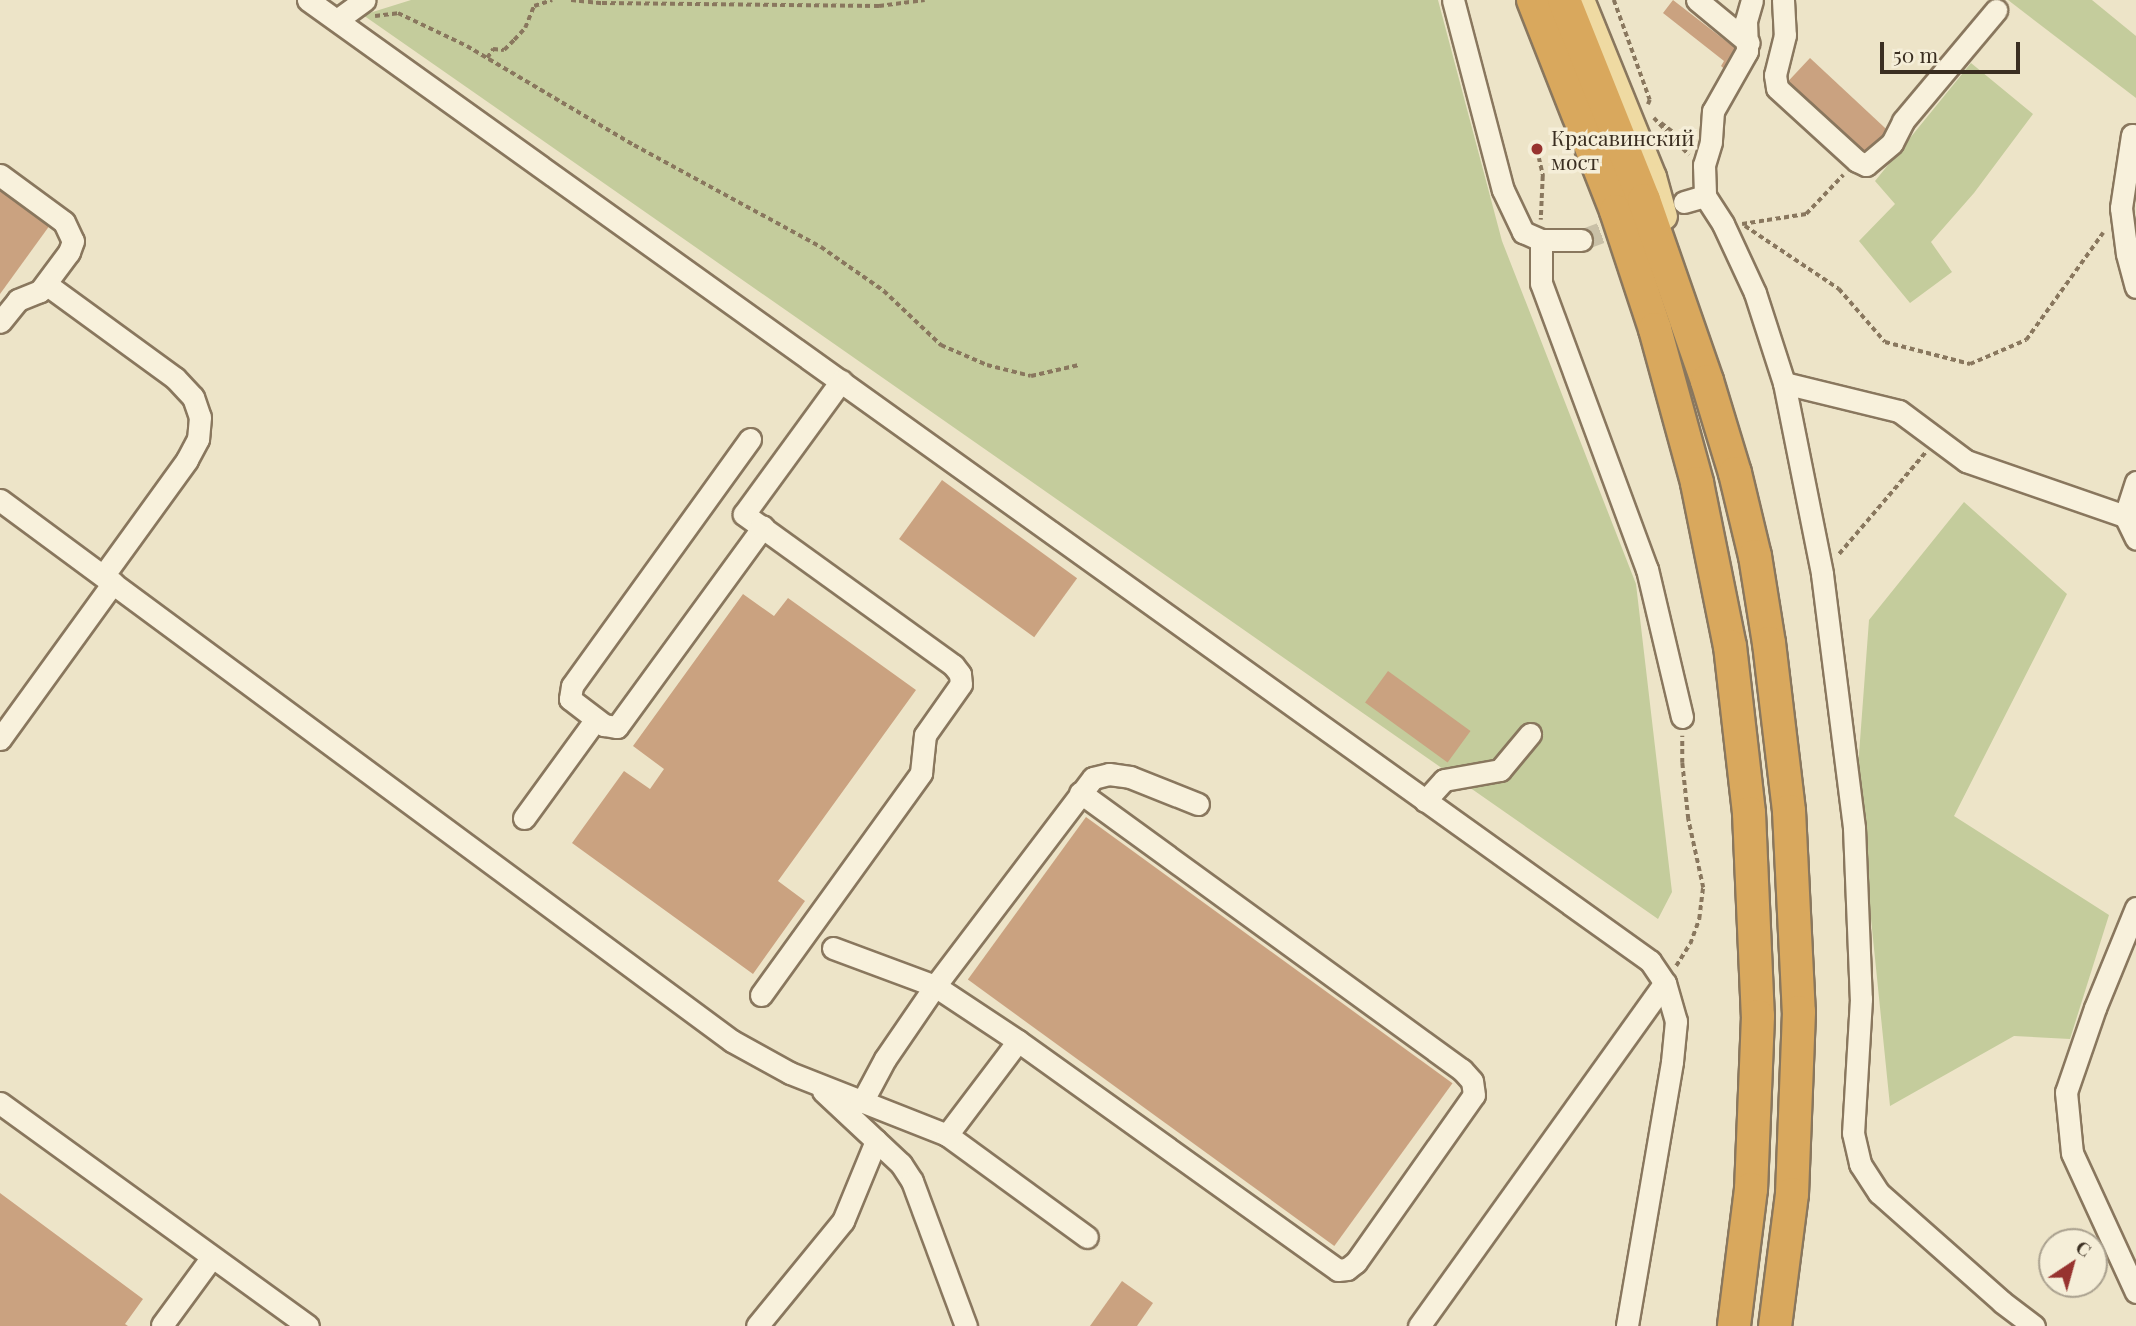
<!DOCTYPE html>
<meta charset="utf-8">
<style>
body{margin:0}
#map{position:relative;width:2136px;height:1326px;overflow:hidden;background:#ede4c8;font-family:"Playfair Display",serif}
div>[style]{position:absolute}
.green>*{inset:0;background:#c4cc9c}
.building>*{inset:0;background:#caa280;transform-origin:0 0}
.minor-tunnel>*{height:21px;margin-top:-10.5px;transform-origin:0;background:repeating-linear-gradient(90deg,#c9c0a7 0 21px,transparent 0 31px)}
.path>*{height:3.5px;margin-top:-1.75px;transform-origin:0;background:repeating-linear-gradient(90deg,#89775e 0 5px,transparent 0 8.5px)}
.roads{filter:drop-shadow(2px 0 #89775e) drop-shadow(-2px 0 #89775e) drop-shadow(0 2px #89775e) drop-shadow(0 -2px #89775e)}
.minor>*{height:21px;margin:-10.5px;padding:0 10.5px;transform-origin:10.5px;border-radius:10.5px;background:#f8f1dc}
.major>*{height:26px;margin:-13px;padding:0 13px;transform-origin:13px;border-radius:13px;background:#efdaa2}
.highway>*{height:32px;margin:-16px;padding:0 16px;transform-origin:16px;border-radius:16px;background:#d9a85d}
.dots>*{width:19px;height:19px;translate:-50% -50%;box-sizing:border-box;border:4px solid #f5eed8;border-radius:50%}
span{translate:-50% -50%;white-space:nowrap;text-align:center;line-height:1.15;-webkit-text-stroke:7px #f5eed8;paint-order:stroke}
.poi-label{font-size:21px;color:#3a2e21}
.left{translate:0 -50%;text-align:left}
.north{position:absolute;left:2038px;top:1228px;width:70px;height:70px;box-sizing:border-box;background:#f5eed8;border:2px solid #aaa18f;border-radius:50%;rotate:36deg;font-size:19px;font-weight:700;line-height:28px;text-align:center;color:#3a2e21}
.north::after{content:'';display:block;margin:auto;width:24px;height:32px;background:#97332f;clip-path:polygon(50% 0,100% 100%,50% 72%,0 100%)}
.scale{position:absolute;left:1880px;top:42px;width:140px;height:32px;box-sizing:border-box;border:4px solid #3a2e21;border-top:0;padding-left:9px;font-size:21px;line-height:24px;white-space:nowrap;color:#3a2e21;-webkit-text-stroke:5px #f5eed8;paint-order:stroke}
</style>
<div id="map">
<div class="green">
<div style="clip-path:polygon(411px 0,1438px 0,1502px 241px,1636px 584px,1672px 892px,1658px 919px,363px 15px)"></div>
<div style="clip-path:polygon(2008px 0,2092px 0,2136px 36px,2136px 98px)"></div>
<div style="clip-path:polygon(1971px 63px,2033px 114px,1974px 193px,1931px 242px,1952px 272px,1910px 303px,1859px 241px,1895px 204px,1875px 181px)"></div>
<div style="clip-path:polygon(1964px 502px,2067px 594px,1954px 816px,2109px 915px,2070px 1039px,2014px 1036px,1890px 1106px,1857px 781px,1869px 620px)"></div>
</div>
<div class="building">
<div style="clip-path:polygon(1673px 0,1744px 55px,1729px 73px,1721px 66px,1724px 61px,1663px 13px)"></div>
<div style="left:1810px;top:58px;width:110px;height:34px;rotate:43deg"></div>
<div style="clip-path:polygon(0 189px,50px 225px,0 294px)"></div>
<div style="left:942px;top:480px;width:167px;height:73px;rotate:36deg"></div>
<div style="clip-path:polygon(743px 594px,774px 616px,788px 598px,916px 690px,778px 881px,805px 901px,753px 974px,572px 843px,624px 771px,650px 789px,664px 769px,633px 746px)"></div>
<div style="left:1388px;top:671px;width:102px;height:39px;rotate:36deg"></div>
<div style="left:1086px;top:817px;width:453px;height:201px;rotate:36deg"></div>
<div style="clip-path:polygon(0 1193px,143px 1299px,125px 1324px,128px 1326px,0 1326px)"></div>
<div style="clip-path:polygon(1122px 1281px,1153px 1303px,1137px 1326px,1090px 1326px)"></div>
</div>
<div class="minor-tunnel">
<div style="left:1581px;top:240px;width:54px;rotate:-20.4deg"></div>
</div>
<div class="path">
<div style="left:571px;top:0;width:31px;rotate:6deg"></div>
<div style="left:602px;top:3px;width:277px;rotate:0.6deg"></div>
<div style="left:879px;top:6px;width:46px;rotate:-7.4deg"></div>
<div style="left:1614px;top:0;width:106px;rotate:70.2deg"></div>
<div style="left:1650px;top:100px;width:5px;rotate:112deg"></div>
<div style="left:375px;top:16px;width:23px;rotate:-7deg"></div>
<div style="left:398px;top:13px;width:76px;rotate:25.6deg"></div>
<div style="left:467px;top:46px;width:194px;rotate:30.7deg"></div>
<div style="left:634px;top:145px;width:213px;rotate:28.6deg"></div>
<div style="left:821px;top:247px;width:77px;rotate:34.9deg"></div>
<div style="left:884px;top:291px;width:79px;rotate:43.5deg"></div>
<div style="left:941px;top:345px;width:50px;rotate:23.5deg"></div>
<div style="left:987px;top:365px;width:45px;rotate:14deg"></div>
<div style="left:1031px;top:376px;width:49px;rotate:-12.9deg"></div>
<div style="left:487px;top:58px;width:11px;rotate:-56deg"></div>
<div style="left:493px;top:49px;width:11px;rotate:5deg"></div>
<div style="left:504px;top:50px;width:14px;rotate:-45deg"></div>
<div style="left:514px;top:40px;width:16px;rotate:-47deg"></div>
<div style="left:525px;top:28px;width:24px;rotate:-68deg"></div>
<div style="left:534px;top:6px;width:19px;rotate:-18deg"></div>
<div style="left:1654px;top:118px;width:51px;rotate:46.6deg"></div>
<div style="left:1661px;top:123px;width:38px;rotate:37deg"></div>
<div style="left:1537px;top:149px;width:28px;rotate:77deg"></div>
<div style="left:1543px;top:176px;width:44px;rotate:92.6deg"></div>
<div style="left:1742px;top:224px;width:65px;rotate:-8.9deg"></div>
<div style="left:1806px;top:214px;width:54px;rotate:-46.5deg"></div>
<div style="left:1745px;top:226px;width:113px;rotate:33.8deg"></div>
<div style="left:1839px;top:289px;width:70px;rotate:49deg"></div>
<div style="left:1885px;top:342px;width:88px;rotate:14.5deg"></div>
<div style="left:1970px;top:364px;width:61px;rotate:-23.2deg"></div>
<div style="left:2026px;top:340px;width:132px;rotate:-54.3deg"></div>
<div style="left:1839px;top:554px;width:133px;rotate:-49.6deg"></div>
<div style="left:1676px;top:966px;width:26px;rotate:-58deg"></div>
<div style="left:1690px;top:944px;width:27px;rotate:-70deg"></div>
<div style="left:1699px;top:919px;width:31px;rotate:-83deg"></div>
<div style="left:1703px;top:888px;width:71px;rotate:-102.3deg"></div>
<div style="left:1688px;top:819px;width:56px;rotate:-96.1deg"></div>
<div style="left:1682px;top:763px;width:27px;rotate:-90deg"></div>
</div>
<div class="roads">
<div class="minor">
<div style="left:308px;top:0;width:1651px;rotate:35.61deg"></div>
<div style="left:1650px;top:961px;width:27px;rotate:56deg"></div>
<div style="left:1665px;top:983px;width:40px;rotate:74deg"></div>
<div style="left:1676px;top:1021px;width:41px;rotate:95.6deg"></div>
<div style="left:1672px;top:1062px;width:268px;rotate:99.7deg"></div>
<div style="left:1453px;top:0;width:196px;rotate:75.3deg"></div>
<div style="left:1503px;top:190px;width:47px;rotate:64.5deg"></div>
<div style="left:1523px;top:232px;width:20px;rotate:24deg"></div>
<div style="left:1541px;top:240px;width:40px"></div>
<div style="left:1697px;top:0;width:67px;rotate:39.6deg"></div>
<div style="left:1752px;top:0;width:22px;rotate:106deg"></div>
<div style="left:1746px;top:21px;width:30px;rotate:88deg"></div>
<div style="left:1747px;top:51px;width:69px;rotate:119.5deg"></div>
<div style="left:1713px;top:111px;width:31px;rotate:94deg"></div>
<div style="left:1711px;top:142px;width:24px;rotate:107deg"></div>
<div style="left:1704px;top:165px;width:31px;rotate:88deg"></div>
<div style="left:1705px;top:196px;width:33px;rotate:57deg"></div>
<div style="left:1723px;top:224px;width:76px;rotate:65.1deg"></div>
<div style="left:1755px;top:293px;width:95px;rotate:72.1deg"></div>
<div style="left:1784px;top:383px;width:195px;rotate:78.7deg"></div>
<div style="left:1822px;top:574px;width:256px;rotate:82.8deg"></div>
<div style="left:1854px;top:828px;width:171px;rotate:87.7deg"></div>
<div style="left:1861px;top:999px;width:134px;rotate:93.4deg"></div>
<div style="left:1853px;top:1133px;width:32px;rotate:77deg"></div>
<div style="left:1860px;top:1164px;width:35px;rotate:57deg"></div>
<div style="left:1879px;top:1193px;width:164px;rotate:41.5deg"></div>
<div style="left:2002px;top:1302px;width:40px;rotate:37deg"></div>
<div style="left:1783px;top:0;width:35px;rotate:87deg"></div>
<div style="left:1785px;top:35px;width:41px;rotate:104deg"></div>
<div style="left:1775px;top:75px;width:13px;rotate:81deg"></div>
<div style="left:1777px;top:88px;width:108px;rotate:42.4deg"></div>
<div style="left:1857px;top:161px;width:10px;rotate:24deg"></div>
<div style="left:1866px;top:165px;width:34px;rotate:-40deg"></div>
<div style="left:1892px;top:143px;width:25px;rotate:-63deg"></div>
<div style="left:1903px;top:121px;width:145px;rotate:-50deg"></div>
<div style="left:337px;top:20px;width:34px;rotate:-36deg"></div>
<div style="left:2136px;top:137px;width:4px;rotate:-153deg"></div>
<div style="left:2132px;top:135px;width:74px;rotate:98.6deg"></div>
<div style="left:2121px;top:208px;width:46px;rotate:82.6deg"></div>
<div style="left:2127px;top:254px;width:34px;rotate:75deg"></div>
<div style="left:0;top:175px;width:79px;rotate:36.3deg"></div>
<div style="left:64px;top:222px;width:21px;rotate:65deg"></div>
<div style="left:73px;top:241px;width:12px;rotate:110deg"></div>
<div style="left:69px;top:252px;width:49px;rotate:126.6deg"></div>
<div style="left:40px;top:291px;width:24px;rotate:158deg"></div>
<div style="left:18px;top:300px;width:28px;rotate:129deg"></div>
<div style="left:1684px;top:202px;width:22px;rotate:-16deg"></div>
<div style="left:1541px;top:240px;width:43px;rotate:90deg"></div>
<div style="left:1541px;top:283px;width:305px;rotate:69.7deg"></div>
<div style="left:1647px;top:569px;width:152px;rotate:76.7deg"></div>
<div style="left:46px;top:284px;width:160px;rotate:36.1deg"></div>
<div style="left:175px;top:378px;width:26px;rotate:47deg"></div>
<div style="left:193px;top:397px;width:21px;rotate:71deg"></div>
<div style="left:200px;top:417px;width:22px;rotate:95deg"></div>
<div style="left:198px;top:439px;width:24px;rotate:118deg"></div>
<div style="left:187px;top:460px;width:143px;rotate:125.9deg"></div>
<div style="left:1784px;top:383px;width:118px;rotate:13.7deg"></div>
<div style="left:1899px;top:411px;width:84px;rotate:36.7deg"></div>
<div style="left:1966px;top:461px;width:168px;rotate:19.1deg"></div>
<div style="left:2125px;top:516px;width:20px;rotate:-57deg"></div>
<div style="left:750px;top:439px;width:304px;rotate:125.8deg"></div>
<div style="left:572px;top:686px;width:13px;rotate:99deg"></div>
<div style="left:570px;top:699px;width:43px;rotate:37.4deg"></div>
<div style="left:604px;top:725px;width:13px;rotate:9deg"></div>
<div style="left:617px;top:727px;width:248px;rotate:-53.9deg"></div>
<div style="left:2136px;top:482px;width:36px;rotate:108deg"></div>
<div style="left:2125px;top:516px;width:25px;rotate:64deg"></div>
<div style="left:0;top:500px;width:910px;rotate:36.47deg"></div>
<div style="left:732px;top:1041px;width:66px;rotate:28.9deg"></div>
<div style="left:790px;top:1073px;width:169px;rotate:21.5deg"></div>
<div style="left:947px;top:1135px;width:173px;rotate:36.1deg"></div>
<div style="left:0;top:739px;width:193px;rotate:-54.1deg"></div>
<div style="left:1425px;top:801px;width:28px;rotate:-48deg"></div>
<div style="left:1444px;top:780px;width:57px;rotate:-10.1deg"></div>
<div style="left:1500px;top:770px;width:47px;rotate:-50.2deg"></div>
<div style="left:524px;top:818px;width:122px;rotate:-54deg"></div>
<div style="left:2136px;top:908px;width:108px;rotate:112.3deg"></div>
<div style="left:2095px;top:1008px;width:89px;rotate:109deg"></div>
<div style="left:2066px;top:1092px;width:61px;rotate:84.4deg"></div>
<div style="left:2072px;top:1153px;width:153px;rotate:65.3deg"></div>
<div style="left:833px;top:948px;width:109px;rotate:20.4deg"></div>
<div style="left:935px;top:986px;width:100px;rotate:33.5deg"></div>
<div style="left:1018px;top:1041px;width:118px;rotate:127.1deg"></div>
<div style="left:761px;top:995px;width:274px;rotate:-54.2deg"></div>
<div style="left:921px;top:773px;width:38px;rotate:-84deg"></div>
<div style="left:925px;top:735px;width:62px;rotate:-54.8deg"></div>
<div style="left:961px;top:684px;width:10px;rotate:-96deg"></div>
<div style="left:960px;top:674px;width:11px;rotate:-128deg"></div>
<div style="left:953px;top:665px;width:258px;rotate:-144.2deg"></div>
<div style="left:744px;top:514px;width:165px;rotate:-53.9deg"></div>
<div style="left:1018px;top:1041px;width:393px;rotate:35.6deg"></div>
<div style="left:1338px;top:1270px;width:9px;rotate:-6deg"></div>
<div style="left:1347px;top:1269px;width:11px;rotate:-38deg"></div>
<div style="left:1356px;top:1262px;width:204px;rotate:-54.8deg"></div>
<div style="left:1474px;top:1095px;width:14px;rotate:-98deg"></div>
<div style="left:1472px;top:1081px;width:15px;rotate:-132deg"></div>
<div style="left:1462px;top:1070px;width:472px;rotate:-144deg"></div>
<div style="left:823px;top:1091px;width:107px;rotate:43.1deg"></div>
<div style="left:901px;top:1164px;width:20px;rotate:57deg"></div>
<div style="left:912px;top:1181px;width:155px;rotate:69.6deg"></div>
<div style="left:862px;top:1102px;width:49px;rotate:-61.9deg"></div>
<div style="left:885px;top:1059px;width:88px;rotate:-55.6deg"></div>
<div style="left:935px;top:986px;width:261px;rotate:-52.8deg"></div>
<div style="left:1093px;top:778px;width:16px;rotate:-14deg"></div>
<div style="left:1109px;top:774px;width:21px;rotate:8deg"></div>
<div style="left:1130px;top:777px;width:73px;rotate:21.7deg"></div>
<div style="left:0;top:1103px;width:380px;rotate:35.9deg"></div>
<div style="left:162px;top:1325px;width:84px;rotate:-53.7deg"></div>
<div style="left:757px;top:1326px;width:136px;rotate:-50.7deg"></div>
<div style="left:843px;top:1221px;width:87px;rotate:-67.6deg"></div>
<div style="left:1419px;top:1326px;width:422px;rotate:-54.4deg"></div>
</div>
<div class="major">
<div style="left:1581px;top:0;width:191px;rotate:67.9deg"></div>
<div style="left:1653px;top:177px;width:41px;rotate:74.6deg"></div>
</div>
<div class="highway">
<div style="left:1533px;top:0;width:227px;rotate:68.5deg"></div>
<div style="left:1616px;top:211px;width:124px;rotate:71.7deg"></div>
<div style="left:1655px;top:329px;width:160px;rotate:74.7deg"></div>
<div style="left:1697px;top:483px;width:166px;rotate:78.6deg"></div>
<div style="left:1730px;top:646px;width:168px;rotate:83.5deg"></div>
<div style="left:1749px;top:813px;width:203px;rotate:87.5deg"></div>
<div style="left:1758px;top:1016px;width:173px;rotate:92.3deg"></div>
<div style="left:1751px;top:1189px;width:138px;rotate:97.1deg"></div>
<div style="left:1564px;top:0;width:215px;rotate:68.2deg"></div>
<div style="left:1644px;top:200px;width:192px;rotate:70.8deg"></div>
<div style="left:1707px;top:381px;width:96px;rotate:73.1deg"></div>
<div style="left:1735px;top:473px;width:85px;rotate:76.5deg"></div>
<div style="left:1755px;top:556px;width:88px;rotate:80.9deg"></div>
<div style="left:1769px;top:643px;width:169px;rotate:83.2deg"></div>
<div style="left:1789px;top:811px;width:201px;rotate:87.2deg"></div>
<div style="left:1799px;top:1012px;width:182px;rotate:92.2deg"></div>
<div style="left:1792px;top:1194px;width:133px;rotate:97.3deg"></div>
</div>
</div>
<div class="dots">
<div style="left:1537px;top:149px;background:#97332f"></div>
</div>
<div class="poi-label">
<span class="left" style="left:1551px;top:149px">Красавинский<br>мост</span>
</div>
<div class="north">С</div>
<div class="scale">50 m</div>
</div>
